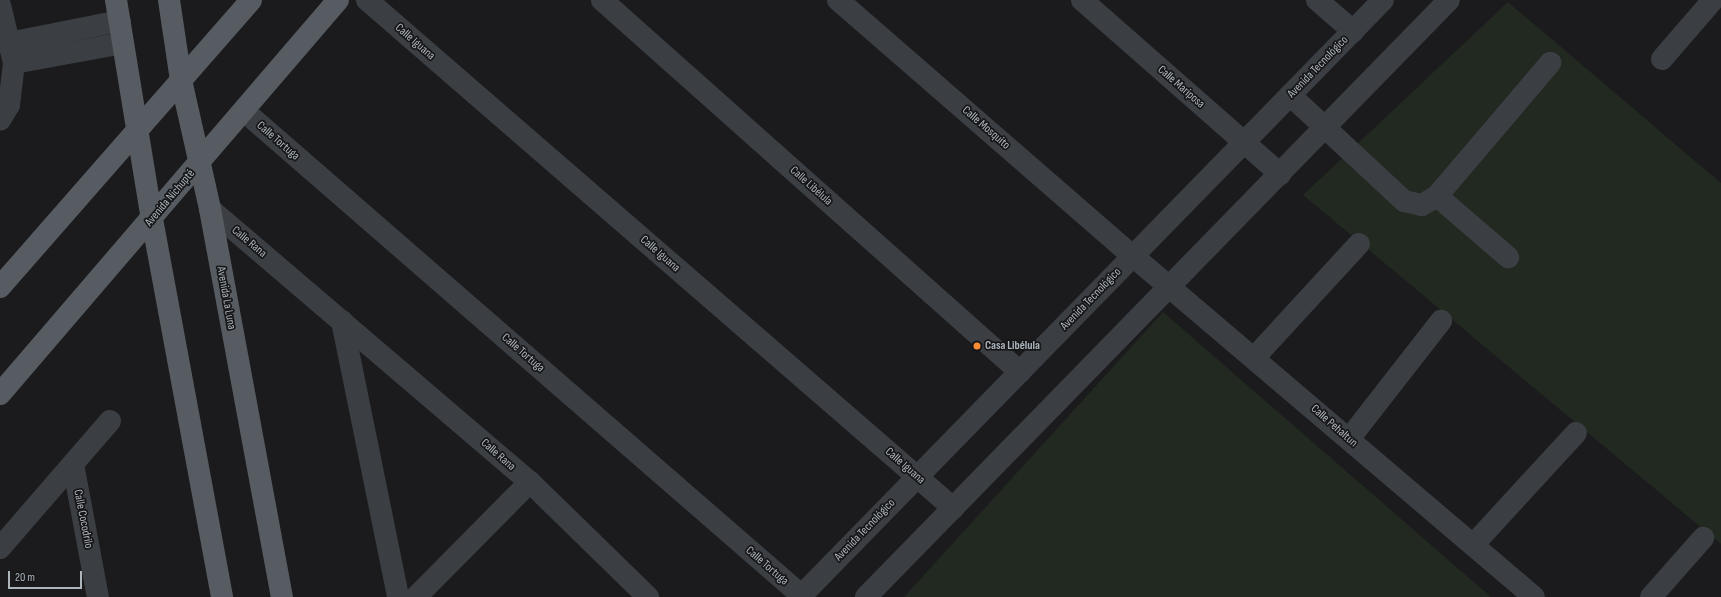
<!DOCTYPE html>
<meta charset="utf-8">
<style>
body{margin:0}
#map{position:relative;width:1721px;height:597px;overflow:hidden;background:#1b1b1d;font-family:"Sofia Sans Condensed",sans-serif}
div>[style]{position:absolute}
.green>*{inset:0;background:#212920}
.minor>*{height:22px;margin:-11px;padding:0 11px;transform-origin:11px;border-radius:11px;background:#3b3e42}
.major>*{height:22px;margin:-11px;padding:0 11px;transform-origin:11px;border-radius:11px;background:#575c62}
.dots>*{width:11px;height:11px;translate:-50% -50%;box-sizing:border-box;border:2px solid #161618;border-radius:50%}
span{translate:-50% -50%;white-space:nowrap;text-align:center;line-height:1.15;-webkit-text-stroke:3.5px #161618;paint-order:stroke}
.street-label{font-size:12px;color:#adb5bd}
.poi-label{font-size:12px;color:#adb5bd;font-weight:700}
.left{translate:0 -50%;text-align:left}
.scale{position:absolute;left:8px;top:571px;width:74px;height:18px;box-sizing:border-box;border:2px solid #adb5bd;border-top:0;padding-left:5px;font-size:12px;line-height:14px;white-space:nowrap;color:#adb5bd;-webkit-text-stroke:3px #161618;paint-order:stroke}
</style>
<div id="map">
<div class="green">
<div style="clip-path:polygon(1508px 2px,1721px 183px,1721px 544px,1303px 195px)"></div>
<div style="clip-path:polygon(1163px 312px,1491px 597px,904px 597px)"></div>
</div>
<div class="minor">
<div style="left:367px;top:0;width:776px;rotate:40.92deg"></div>
<div style="left:602px;top:0;width:560px;rotate:41.67deg"></div>
<div style="left:838px;top:0;width:391px;rotate:41deg"></div>
<div style="left:1133px;top:256px;width:526px;rotate:40.38deg"></div>
<div style="left:1082px;top:0;width:264px;rotate:41.3deg"></div>
<div style="left:1317px;top:0;width:48px;rotate:40.7deg"></div>
<div style="left:0;top:5px;width:60px;rotate:76.4deg"></div>
<div style="left:14px;top:63px;width:42px;rotate:96.8deg"></div>
<div style="left:9px;top:105px;width:17px;rotate:121deg"></div>
<div style="left:9px;top:43px;width:113px;rotate:-11.2deg"></div>
<div style="left:1662px;top:59px;width:78px;rotate:-49.2deg"></div>
<div style="left:14px;top:63px;width:111px;rotate:-10.4deg"></div>
<div style="left:1290px;top:95px;width:156px;rotate:42.9deg"></div>
<div style="left:1404px;top:201px;width:18px;rotate:13deg"></div>
<div style="left:1422px;top:205px;width:17px;rotate:-31deg"></div>
<div style="left:1437px;top:196px;width:175px;rotate:-49.6deg"></div>
<div style="left:244px;top:111px;width:738px;rotate:40.99deg"></div>
<div style="left:1437px;top:196px;width:94px;rotate:40.7deg"></div>
<div style="left:210px;top:209px;width:421px;rotate:40.5deg"></div>
<div style="left:530px;top:482px;width:165px;rotate:44.3deg"></div>
<div style="left:342px;top:321px;width:282px;rotate:78.5deg"></div>
<div style="left:1254px;top:358px;width:155px;rotate:-47.4deg"></div>
<div style="left:1349px;top:439px;width:150px;rotate:-52.1deg"></div>
<div style="left:73px;top:464px;width:135px;rotate:79.4deg"></div>
<div style="left:1473px;top:545px;width:152px;rotate:-47.4deg"></div>
<div style="left:0;top:548px;width:168px;rotate:-49.1deg"></div>
<div style="left:416px;top:597px;width:162px;rotate:-45.3deg"></div>
<div style="left:800px;top:597px;width:834px;rotate:-45.68deg"></div>
<div style="left:866px;top:597px;width:834px;rotate:-45.68deg"></div>
<div style="left:1651px;top:597px;width:79px;rotate:-48.6deg"></div>
</div>
<div class="major">
<div style="left:116px;top:0;width:222px;rotate:80.7deg"></div>
<div style="left:152px;top:219px;width:384px;rotate:79.5deg"></div>
<div style="left:169px;top:0;width:81px;rotate:81.5deg"></div>
<div style="left:181px;top:80px;width:132px;rotate:77.3deg"></div>
<div style="left:210px;top:209px;width:395px;rotate:79.5deg"></div>
<div style="left:0;top:287px;width:381px;rotate:-48.8deg"></div>
<div style="left:0;top:394px;width:519px;rotate:-49.37deg"></div>
</div>
<div class="dots">
<div style="left:977px;top:346px;background:#fa8d35"></div>
</div>
<div class="street-label">
<span style="left:415px;top:42px;rotate:41deg">Calle Iguana</span>
<span style="left:1318px;top:67px;rotate:-46deg">Avenida Tecnológico</span>
<span style="left:1181px;top:87px;rotate:41deg">Calle Mariposa</span>
<span style="left:986px;top:128px;rotate:41deg">Calle Mosquito</span>
<span style="left:278px;top:141px;rotate:41deg">Calle Tortuga</span>
<span style="left:811px;top:186px;rotate:42deg">Calle Libélula</span>
<span style="left:170px;top:198px;rotate:-50deg">Avenida Nichupté</span>
<span style="left:249px;top:242px;rotate:40deg">Calle Rana</span>
<span style="left:660px;top:254px;rotate:41deg">Calle Iguana</span>
<span style="left:226px;top:298px;rotate:80deg">Avenida La Luna</span>
<span style="left:1091px;top:299px;rotate:-46deg">Avenida Tecnológico</span>
<span style="left:523px;top:353px;rotate:41deg">Calle Tortuga</span>
<span style="left:1334px;top:426px;rotate:41deg">Calle Pehaltun</span>
<span style="left:498px;top:455px;rotate:41deg">Calle Rana</span>
<span style="left:905px;top:466px;rotate:41deg">Calle Iguana</span>
<span style="left:83px;top:519px;rotate:79deg">Calle Cocodrilo</span>
<span style="left:865px;top:530px;rotate:-46deg">Avenida Tecnológico</span>
<span style="left:767px;top:566px;rotate:41deg">Calle Tortuga</span>
</div>
<div class="poi-label">
<span class="left" style="left:985px;top:346px">Casa Libélula</span>
</div>
<div class="scale">20 m</div>
</div>
